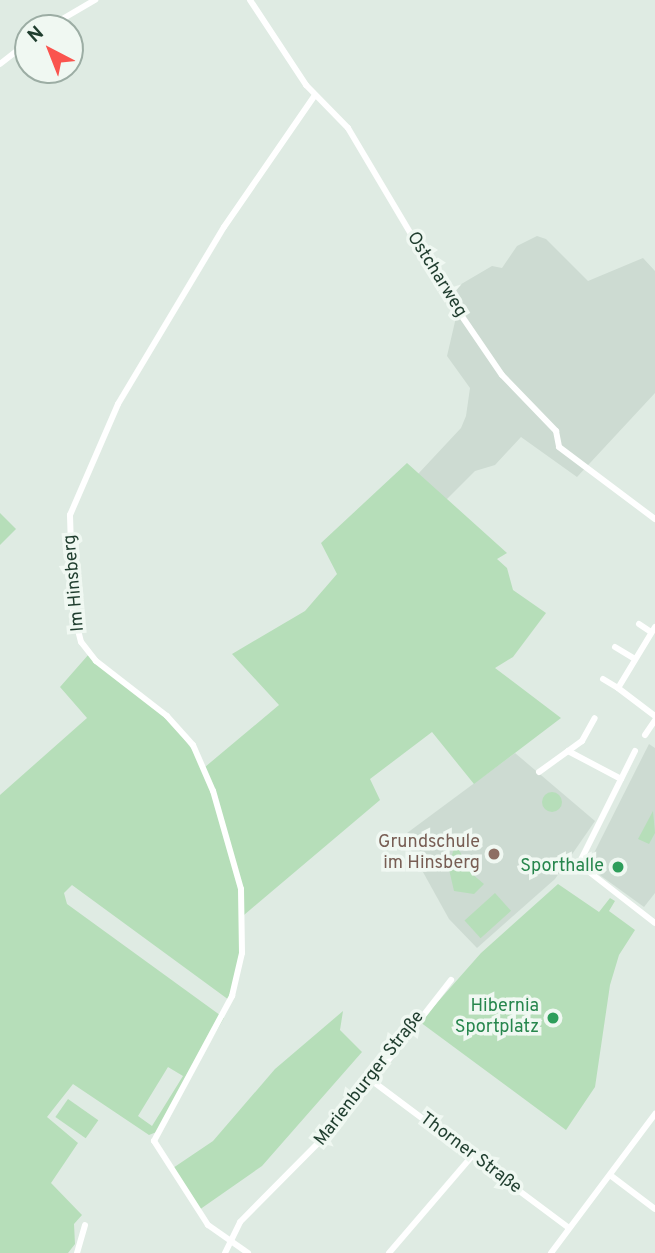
<!DOCTYPE html>
<meta charset="utf-8">
<style>
body{margin:0}
#map{position:relative;width:655px;height:1253px;overflow:hidden;background:#dfebe3;font-family:Overpass,sans-serif}
div>[style]{position:absolute}
.built>*{inset:0;background:#cddbd2}
.green>*{inset:0;background:#b6deb9;transform-origin:0 0}
.round{border-radius:50%}
.minor>*{height:6px;margin:-3px;padding:0 3px;transform-origin:3px;border-radius:3px;background:#fff}
.dots>*{width:19px;height:19px;translate:-50% -50%;box-sizing:border-box;border:4px solid #f0f8f2;border-radius:50%}
span{translate:-50% -50%;white-space:nowrap;text-align:center;line-height:1.15;-webkit-text-stroke:7px #f0f8f2;paint-order:stroke}
.street-label{font-size:18px;color:#1f3d2e}
.education-label{font-size:18px;color:#785e54}
.right{translate:-100% -50%;text-align:right}
.leisure-label{font-size:18px;color:#27864d}
.north{position:absolute;left:14px;top:14px;width:70px;height:70px;box-sizing:border-box;background:#f0f8f2;border:2px solid #9cada4;border-radius:50%;rotate:318deg;font-size:19px;font-weight:700;line-height:28px;text-align:center;color:#1f3d2e}
.north::after{content:'';display:block;margin:auto;width:24px;height:32px;background:#fa544e;clip-path:polygon(50% 0,100% 100%,50% 72%,0 100%)}
</style>
<div id="map">
<div class="built">
<div style="clip-path:polygon(537px 236px,546px 239px,588px 281px,643px 258px,655px 271px,655px 393px,577px 477px,521px 437px,495px 465px,475px 471px,446px 500px,418px 474px,461px 428px,466px 416px,470px 388px,447px 356px,457px 313px,446px 293px,492px 266px,502px 268px,517px 246px)"></div>
<div style="clip-path:polygon(649px 744px,655px 748px,655px 893px,644px 907px,597px 873px,591px 859px)"></div>
<div style="clip-path:polygon(515px 753px,595px 821px,555px 879px,477px 948px,449px 919px,403px 836px)"></div>
</div>
<div class="green">
<div style="clip-path:polygon(evenodd,407px 463px,507px 553px,497px 559px,507px 568px,513px 590px,546px 613px,513px 657px,495px 668px,561px 718px,474px 784px,432px 732px,370px 779px,380px 800px,244px 915px,242px 953px,229px 1000px,72px 885px,64px 893px,67px 904px,224px 1018px,159px 1131px,149px 1135px,73px 1084px,47px 1117px,78px 1143px,51px 1183px,82px 1215px,74px 1224px,75px 1244px,68px 1253px,0 1253px,0 795px,87px 718px,60px 687px,89px 654px,167px 716px,205px 767px,279px 705px,232px 654px,305px 611px,337px 574px,321px 543px,407px 463px,168px 1067px,183px 1076px,152px 1126px,138px 1116px,168px 1067px)"></div>
<div style="clip-path:polygon(0 513px,16px 529px,0 545px)"></div>
<div class="round" style="left:542px;top:792px;width:20px;height:20px"></div>
<div style="clip-path:polygon(653px 811px,655px 833px,649px 844px,638px 839px)"></div>
<div style="clip-path:polygon(456px 844px,471px 873px,484px 884px,474px 894px,454px 891px,448px 865px)"></div>
<div style="clip-path:polygon(558px 884px,599px 912px,610px 898px,615px 901px,609px 911px,635px 930px,619px 955px,610px 985px,595px 1087px,566px 1130px,420px 1022px,481px 953px)"></div>
<div style="left:495px;top:893px;width:24px;height:41px;rotate:48deg"></div>
<div style="clip-path:polygon(343px 1011px,340px 1030px,362px 1052px,262px 1166px,199px 1210px,173px 1168px,213px 1141px,275px 1069px)"></div>
<div style="left:68px;top:1099px;width:37px;height:22px;rotate:35deg"></div>
</div>
<div class="minor">
<div style="left:250px;top:0;width:102px;rotate:56.6deg"></div>
<div style="left:306px;top:85px;width:60px;rotate:45.7deg"></div>
<div style="left:348px;top:128px;width:192px;rotate:59.3deg"></div>
<div style="left:446px;top:293px;width:99px;rotate:55.7deg"></div>
<div style="left:502px;top:375px;width:78px;rotate:46deg"></div>
<div style="left:556px;top:431px;width:16px;rotate:79deg"></div>
<div style="left:559px;top:447px;width:120px;rotate:36.9deg"></div>
<div style="left:47px;top:28px;width:56px;rotate:-30.3deg"></div>
<div style="left:0;top:64px;width:36px;rotate:-38deg"></div>
<div style="left:639px;top:624px;width:14px;rotate:34deg"></div>
<div style="left:655px;top:627px;width:71px;rotate:121.2deg"></div>
<div style="left:618px;top:688px;width:46px;rotate:37.1deg"></div>
<div style="left:615px;top:647px;width:23px;rotate:31deg"></div>
<div style="left:603px;top:679px;width:17px;rotate:31deg"></div>
<div style="left:645px;top:735px;width:18px;rotate:-56deg"></div>
<div style="left:568px;top:751px;width:60px;rotate:27.8deg"></div>
<div style="left:635px;top:751px;width:126px;rotate:116.4deg"></div>
<div style="left:579px;top:864px;width:96px;rotate:37.8deg"></div>
<div style="left:539px;top:772px;width:53px;rotate:-35.8deg"></div>
<div style="left:582px;top:741px;width:26px;rotate:-61deg"></div>
<div style="left:371px;top:1080px;width:247px;rotate:36.8deg"></div>
<div style="left:610px;top:1175px;width:56px;rotate:37.1deg"></div>
<div style="left:77px;top:1253px;width:29px;rotate:-74deg"></div>
<div style="left:225px;top:1253px;width:34px;rotate:-64deg"></div>
<div style="left:240px;top:1222px;width:148px;rotate:-45.3deg"></div>
<div style="left:344px;top:1117px;width:174px;rotate:-52deg"></div>
<div style="left:248px;top:1253px;width:49px;rotate:-145deg"></div>
<div style="left:208px;top:1225px;width:100px;rotate:-122.7deg"></div>
<div style="left:154px;top:1141px;width:165px;rotate:-61.7deg"></div>
<div style="left:232px;top:996px;width:44px;rotate:-76.9deg"></div>
<div style="left:242px;top:953px;width:64px;rotate:-90.9deg"></div>
<div style="left:241px;top:889px;width:102px;rotate:-105.9deg"></div>
<div style="left:213px;top:791px;width:50px;rotate:-113.5deg"></div>
<div style="left:193px;top:745px;width:39px;rotate:-132deg"></div>
<div style="left:167px;top:716px;width:90px;rotate:-142.2deg"></div>
<div style="left:96px;top:661px;width:24px;rotate:-128deg"></div>
<div style="left:81px;top:642px;width:32px;rotate:-104deg"></div>
<div style="left:73px;top:611px;width:96px;rotate:-91.8deg"></div>
<div style="left:70px;top:515px;width:121px;rotate:-66.6deg"></div>
<div style="left:118px;top:404px;width:206px;rotate:-59.1deg"></div>
<div style="left:224px;top:227px;width:160px;rotate:-55.4deg"></div>
<div style="left:389px;top:1253px;width:129px;rotate:-49.4deg"></div>
<div style="left:551px;top:1253px;width:174px;rotate:-53.2deg"></div>
</div>
<div class="dots">
<div style="left:494px;top:854px;background:#8d6e63"></div>
<div style="left:618px;top:867px;background:#2e9e5b"></div>
<div style="left:553px;top:1018px;background:#2e9e5b"></div>
</div>
<div class="street-label">
<span style="left:436px;top:275px;rotate:58deg">Ostcharweg</span>
<span style="left:75px;top:583px;rotate:-95deg">Im Hinsberg</span>
<span style="left:370px;top:1079px;rotate:-52deg">Marienburger Straße</span>
<span style="left:470px;top:1154px;rotate:37deg">Thorner Straße</span>
</div>
<div class="education-label">
<span class="right" style="left:480px;top:854px">Grundschule<br>im Hinsberg</span>
</div>
<div class="leisure-label">
<span class="right" style="left:604px;top:867px">Sporthalle</span>
<span class="right" style="left:539px;top:1018px">Hibernia<br>Sportplatz</span>
</div>
<div class="north">N</div>
</div>
